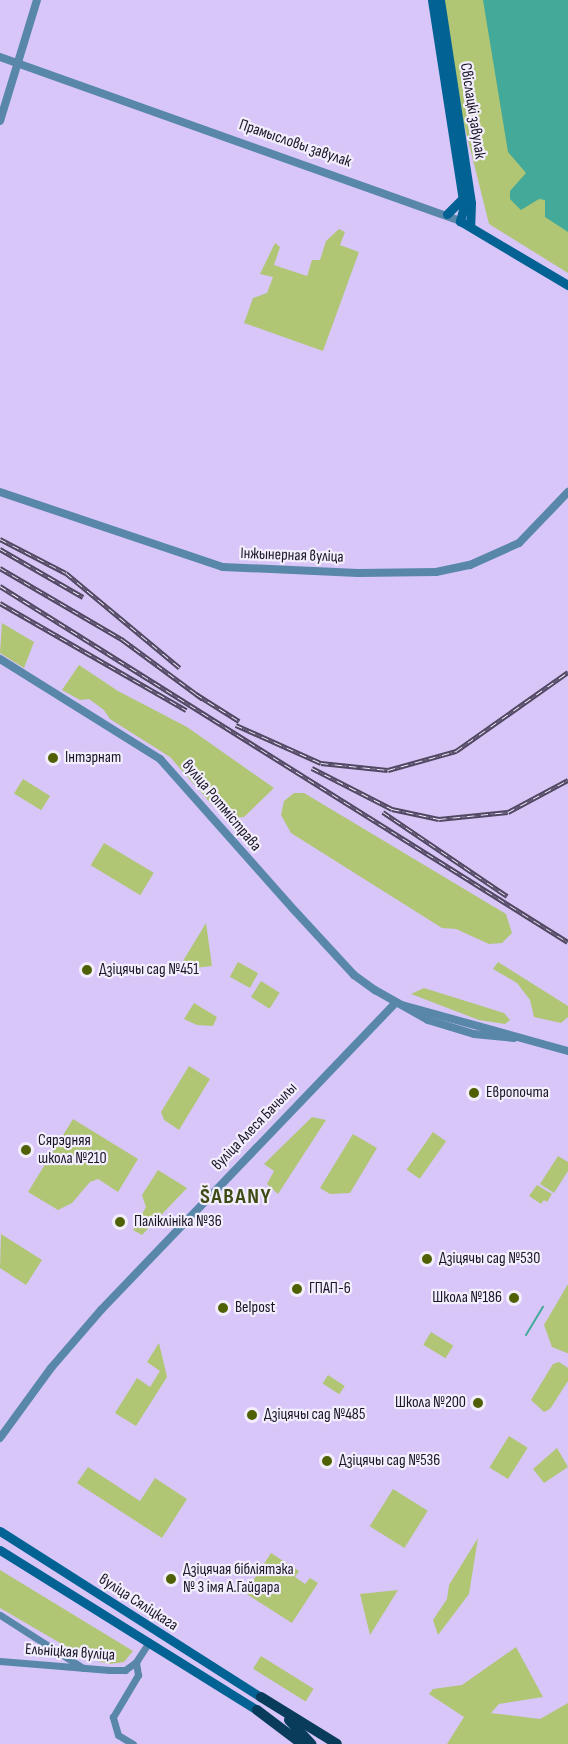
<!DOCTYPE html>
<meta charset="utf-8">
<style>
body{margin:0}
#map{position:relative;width:568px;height:1744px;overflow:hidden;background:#d8c6f8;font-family:"Sofia Sans Condensed",sans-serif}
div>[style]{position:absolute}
.green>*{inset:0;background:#b0c675;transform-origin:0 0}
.water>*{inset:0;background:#43a999}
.stream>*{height:2px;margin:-1px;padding:0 1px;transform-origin:1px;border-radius:1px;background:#43a999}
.minor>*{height:7px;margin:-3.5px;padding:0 3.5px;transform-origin:3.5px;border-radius:3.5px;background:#5987aa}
.tertiary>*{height:8px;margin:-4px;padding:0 4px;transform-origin:4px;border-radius:4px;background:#5987aa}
.secondary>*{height:9px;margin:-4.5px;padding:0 4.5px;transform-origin:4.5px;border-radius:4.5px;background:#036294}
.trunk>*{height:10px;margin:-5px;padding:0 5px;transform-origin:5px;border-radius:5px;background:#083c5a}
.rail>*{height:4.5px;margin-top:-2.25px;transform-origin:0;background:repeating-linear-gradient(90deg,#f3eefd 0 7px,#504761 0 14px);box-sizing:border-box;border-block:2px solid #504761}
.dots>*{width:16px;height:16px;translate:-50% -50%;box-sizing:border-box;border:3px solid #f3eefd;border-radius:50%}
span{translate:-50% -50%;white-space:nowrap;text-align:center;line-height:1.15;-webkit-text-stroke:4.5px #f3eefd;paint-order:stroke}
.street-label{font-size:16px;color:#1b1526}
.poi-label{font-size:16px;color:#1b1526}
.left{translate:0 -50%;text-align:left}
.right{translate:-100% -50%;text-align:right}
.district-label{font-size:22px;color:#3f4b14;font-weight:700;letter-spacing:1.5px}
</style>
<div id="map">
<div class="green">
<div style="clip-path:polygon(443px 0,568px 0,568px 273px,489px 224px,461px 112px)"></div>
<div style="clip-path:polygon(339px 229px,345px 232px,340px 245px,359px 252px,323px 351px,244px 323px,253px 298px,267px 293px,273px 277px,260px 274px,275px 243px,280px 247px,274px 265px,307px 276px,312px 260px,320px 260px,326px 241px)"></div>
<div style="clip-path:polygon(2px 623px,34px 642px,24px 668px,0 653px)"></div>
<div style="clip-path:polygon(79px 665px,118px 691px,187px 727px,274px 788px,244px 817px,231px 818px,214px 807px,170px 757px,110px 719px,104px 710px,89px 699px,80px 700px,62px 690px)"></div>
<div style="left:23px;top:779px;width:32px;height:17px;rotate:32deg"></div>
<div style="clip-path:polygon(294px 793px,304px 793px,506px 914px,512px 933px,502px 943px,489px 944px,456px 929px,442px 928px,291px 833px,281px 815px,284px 801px)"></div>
<div style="left:104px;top:843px;width:58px;height:26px;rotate:31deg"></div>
<div style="clip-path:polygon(206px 923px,212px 966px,194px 968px,183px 961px)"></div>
<div style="left:238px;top:962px;width:23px;height:17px;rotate:29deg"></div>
<div style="clip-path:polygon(498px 962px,568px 1006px,568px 1017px,561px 1023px,534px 1017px,530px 1000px,517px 983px,493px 969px)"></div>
<div style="left:261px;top:981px;width:22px;height:19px;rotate:32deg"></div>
<div style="clip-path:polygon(424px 988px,504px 1013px,510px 1020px,505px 1024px,479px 1020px,411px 994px)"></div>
<div style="clip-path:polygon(194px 1003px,217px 1017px,213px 1026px,197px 1025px,184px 1019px)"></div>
<div style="clip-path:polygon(189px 1066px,210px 1079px,179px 1130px,164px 1120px,161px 1112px)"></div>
<div style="clip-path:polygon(312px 1117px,326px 1120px,278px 1194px,267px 1184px,274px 1171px,264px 1164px)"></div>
<div style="clip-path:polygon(73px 1119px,138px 1159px,118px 1192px,98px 1179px,90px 1182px,72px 1203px,58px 1210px,28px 1192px)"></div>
<div style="left:433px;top:1132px;width:16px;height:46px;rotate:35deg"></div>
<div style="clip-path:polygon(353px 1134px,377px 1148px,350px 1193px,330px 1194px,320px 1188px)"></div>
<div style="clip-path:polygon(558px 1156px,568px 1162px,568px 1171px,554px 1193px,540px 1184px)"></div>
<div style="clip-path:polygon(158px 1170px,187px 1188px,142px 1235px,133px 1230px,146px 1207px,142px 1195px)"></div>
<div style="clip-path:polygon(537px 1185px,552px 1194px,547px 1202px,544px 1200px,541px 1204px,529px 1196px)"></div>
<div style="clip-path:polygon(1px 1234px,42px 1260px,26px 1285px,0 1268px)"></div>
<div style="clip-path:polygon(568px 1284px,568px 1353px,567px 1353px,552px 1347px,544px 1325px)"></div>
<div style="left:431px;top:1332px;width:26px;height:15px;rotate:31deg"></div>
<div style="clip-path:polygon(159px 1343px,167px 1377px,136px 1426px,115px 1413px,137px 1378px,150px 1387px,160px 1371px,147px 1362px)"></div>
<div style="clip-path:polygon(559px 1362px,568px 1368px,568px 1381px,550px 1409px,544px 1412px,531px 1400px,553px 1364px)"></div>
<div style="left:328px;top:1375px;width:20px;height:10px;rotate:33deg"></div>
<div style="left:509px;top:1436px;width:22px;height:37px;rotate:32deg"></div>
<div style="clip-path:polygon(557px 1448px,568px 1467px,544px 1483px,533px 1469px)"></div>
<div style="clip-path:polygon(88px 1467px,140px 1501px,155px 1478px,187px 1499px,162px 1538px,77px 1483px)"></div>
<div style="left:393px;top:1489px;width:41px;height:44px;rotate:32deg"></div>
<div style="clip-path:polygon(478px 1538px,469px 1594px,438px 1635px,433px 1620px,447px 1599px,449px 1585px)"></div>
<div style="clip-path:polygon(271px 1553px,299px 1571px,295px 1577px,305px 1584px,310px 1578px,318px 1583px,292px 1623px,245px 1593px)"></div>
<div style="clip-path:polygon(0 1570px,133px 1651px,124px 1662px,109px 1664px,86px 1658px,0 1608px)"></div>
<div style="clip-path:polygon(398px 1590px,370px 1635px,360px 1594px)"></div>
<div style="clip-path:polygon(516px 1647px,543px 1697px,499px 1704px,491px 1713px,540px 1719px,568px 1703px,568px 1744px,447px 1744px,464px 1717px,429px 1694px,433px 1689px,462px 1685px)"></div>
<div style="left:261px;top:1656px;width:62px;height:15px;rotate:32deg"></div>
</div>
<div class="water">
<div style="clip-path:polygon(483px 0,568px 0,568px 232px,545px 217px,545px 200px,539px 199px,521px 210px,510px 199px,510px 191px,526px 173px,508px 152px)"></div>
</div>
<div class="stream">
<div style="left:526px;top:1335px;width:33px;rotate:-59deg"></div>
</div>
<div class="minor">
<div style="left:0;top:1615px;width:98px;rotate:32.6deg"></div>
<div style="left:0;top:1661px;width:110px;rotate:4.7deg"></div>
<div style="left:110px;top:1670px;width:15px"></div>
<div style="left:125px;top:1670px;width:14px;rotate:-36deg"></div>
<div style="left:133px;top:1744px;width:17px;rotate:-149deg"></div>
<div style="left:118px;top:1735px;width:19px;rotate:-106deg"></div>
<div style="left:113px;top:1717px;width:49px;rotate:-59.2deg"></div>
<div style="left:138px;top:1675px;width:13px;rotate:-99deg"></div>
<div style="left:136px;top:1662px;width:24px;rotate:-57deg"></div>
</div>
<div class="tertiary">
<div style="left:0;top:57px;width:488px;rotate:19.6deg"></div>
<div style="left:0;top:121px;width:127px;rotate:-73deg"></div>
<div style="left:0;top:492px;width:235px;rotate:18.6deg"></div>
<div style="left:223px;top:567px;width:135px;rotate:2.5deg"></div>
<div style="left:358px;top:573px;width:78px;rotate:-0.7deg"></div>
<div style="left:436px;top:572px;width:35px;rotate:-12deg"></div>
<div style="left:470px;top:565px;width:54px;rotate:-24.2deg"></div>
<div style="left:519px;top:543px;width:71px;rotate:-46.1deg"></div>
<div style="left:0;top:659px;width:189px;rotate:32deg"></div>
<div style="left:160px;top:759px;width:203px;rotate:48.4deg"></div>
<div style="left:295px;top:911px;width:87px;rotate:47.3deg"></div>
<div style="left:354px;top:975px;width:26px;rotate:36deg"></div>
<div style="left:375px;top:990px;width:61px;rotate:29.5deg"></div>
<div style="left:428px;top:1020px;width:48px;rotate:16.9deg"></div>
<div style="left:474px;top:1034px;width:40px;rotate:5.7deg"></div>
<div style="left:402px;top:1005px;width:172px;rotate:15.5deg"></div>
<div style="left:0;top:1438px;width:87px;rotate:-53.9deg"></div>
<div style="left:51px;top:1368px;width:77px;rotate:-49.2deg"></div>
<div style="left:101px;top:1310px;width:425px;rotate:-46.2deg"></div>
</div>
<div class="secondary">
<div style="left:432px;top:0;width:208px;rotate:81.2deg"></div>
<div style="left:464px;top:206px;width:16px;rotate:105deg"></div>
<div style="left:460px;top:221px;width:126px;rotate:30.7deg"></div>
<div style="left:440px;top:0;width:205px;rotate:81.3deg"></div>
<div style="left:471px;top:203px;width:23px;rotate:92deg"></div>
<div style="left:447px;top:214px;width:23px;rotate:-45deg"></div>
<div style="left:0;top:1531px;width:309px;rotate:32.5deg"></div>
<div style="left:0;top:1550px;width:303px;rotate:31.9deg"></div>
</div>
<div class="trunk">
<div style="left:261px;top:1697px;width:89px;rotate:31.7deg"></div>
<div style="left:257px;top:1710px;width:56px;rotate:37.1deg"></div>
<div style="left:289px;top:1720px;width:33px;rotate:47deg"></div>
</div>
<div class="rail">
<div style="left:0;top:539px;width:74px;rotate:27.3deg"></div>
<div style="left:66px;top:573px;width:148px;rotate:39.8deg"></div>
<div style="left:0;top:549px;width:96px;rotate:30deg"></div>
<div style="left:0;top:568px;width:143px;rotate:30.3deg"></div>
<div style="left:123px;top:640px;width:99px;rotate:36.4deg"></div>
<div style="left:0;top:586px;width:670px;rotate:32.08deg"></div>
<div style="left:0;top:603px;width:215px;rotate:29.9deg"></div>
<div style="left:196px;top:694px;width:51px;rotate:32.1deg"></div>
<div style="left:236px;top:725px;width:93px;rotate:24.1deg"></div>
<div style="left:321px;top:763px;width:67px;rotate:6deg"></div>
<div style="left:388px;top:770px;width:71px;rotate:-15.6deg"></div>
<div style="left:456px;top:751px;width:137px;rotate:-35.2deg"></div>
<div style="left:312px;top:768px;width:90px;rotate:27.1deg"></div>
<div style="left:392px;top:809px;width:48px;rotate:12deg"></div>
<div style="left:439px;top:819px;width:69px;rotate:-5.8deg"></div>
<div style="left:508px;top:812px;width:68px;rotate:-28.1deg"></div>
<div style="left:383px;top:812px;width:150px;rotate:34.1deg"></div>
</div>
<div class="dots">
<div style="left:53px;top:758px;background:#4f6005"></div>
<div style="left:87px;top:970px;background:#4f6005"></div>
<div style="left:474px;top:1093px;background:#4f6005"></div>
<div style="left:26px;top:1150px;background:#4f6005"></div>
<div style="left:120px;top:1222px;background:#4f6005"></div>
<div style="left:427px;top:1259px;background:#4f6005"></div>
<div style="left:297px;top:1289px;background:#4f6005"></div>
<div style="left:514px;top:1298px;background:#4f6005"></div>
<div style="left:223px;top:1308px;background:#4f6005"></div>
<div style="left:478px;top:1403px;background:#4f6005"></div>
<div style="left:252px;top:1415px;background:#4f6005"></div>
<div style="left:327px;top:1461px;background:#4f6005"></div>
<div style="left:171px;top:1579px;background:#4f6005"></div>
</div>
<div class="street-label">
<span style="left:472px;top:111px;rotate:81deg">Свіслацкі завулак</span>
<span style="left:295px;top:144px;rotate:19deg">Прамысловы завулак</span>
<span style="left:292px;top:556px;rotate:2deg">Інжынерная вуліца</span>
<span style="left:221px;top:806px;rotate:50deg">вуліца Ротмістрава</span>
<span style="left:255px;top:1127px;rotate:-46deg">вуліца Алеся Бачылы</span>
<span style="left:138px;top:1603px;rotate:33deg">вуліца Сяліцкага</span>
<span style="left:70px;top:1653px;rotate:4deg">Ельніцкая вуліца</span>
</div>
<div class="poi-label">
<span class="left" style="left:65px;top:758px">Інтэрнат</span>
<span class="left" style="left:99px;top:970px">Дзіцячы сад №451</span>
<span class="left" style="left:486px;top:1093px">Европочта</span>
<span class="left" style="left:38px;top:1150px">Сярэдняя<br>школа №210</span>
<span class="left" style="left:134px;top:1222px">Паліклініка №36</span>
<span class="left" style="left:439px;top:1259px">Дзіцячы сад №530</span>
<span class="left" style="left:309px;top:1289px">ГПАП-6</span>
<span class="right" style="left:502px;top:1298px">Школа №186</span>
<span class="left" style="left:235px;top:1308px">Belpost</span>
<span class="right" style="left:466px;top:1403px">Школа №200</span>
<span class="left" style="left:264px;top:1415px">Дзіцячы сад №485</span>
<span class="left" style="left:339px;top:1461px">Дзіцячы сад №536</span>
<span class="left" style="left:183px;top:1579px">Дзіцячая бібліятэка<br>№ 3 імя А.Гайдара</span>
</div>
<div class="district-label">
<span style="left:236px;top:1197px">ŠABANY</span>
</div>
</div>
